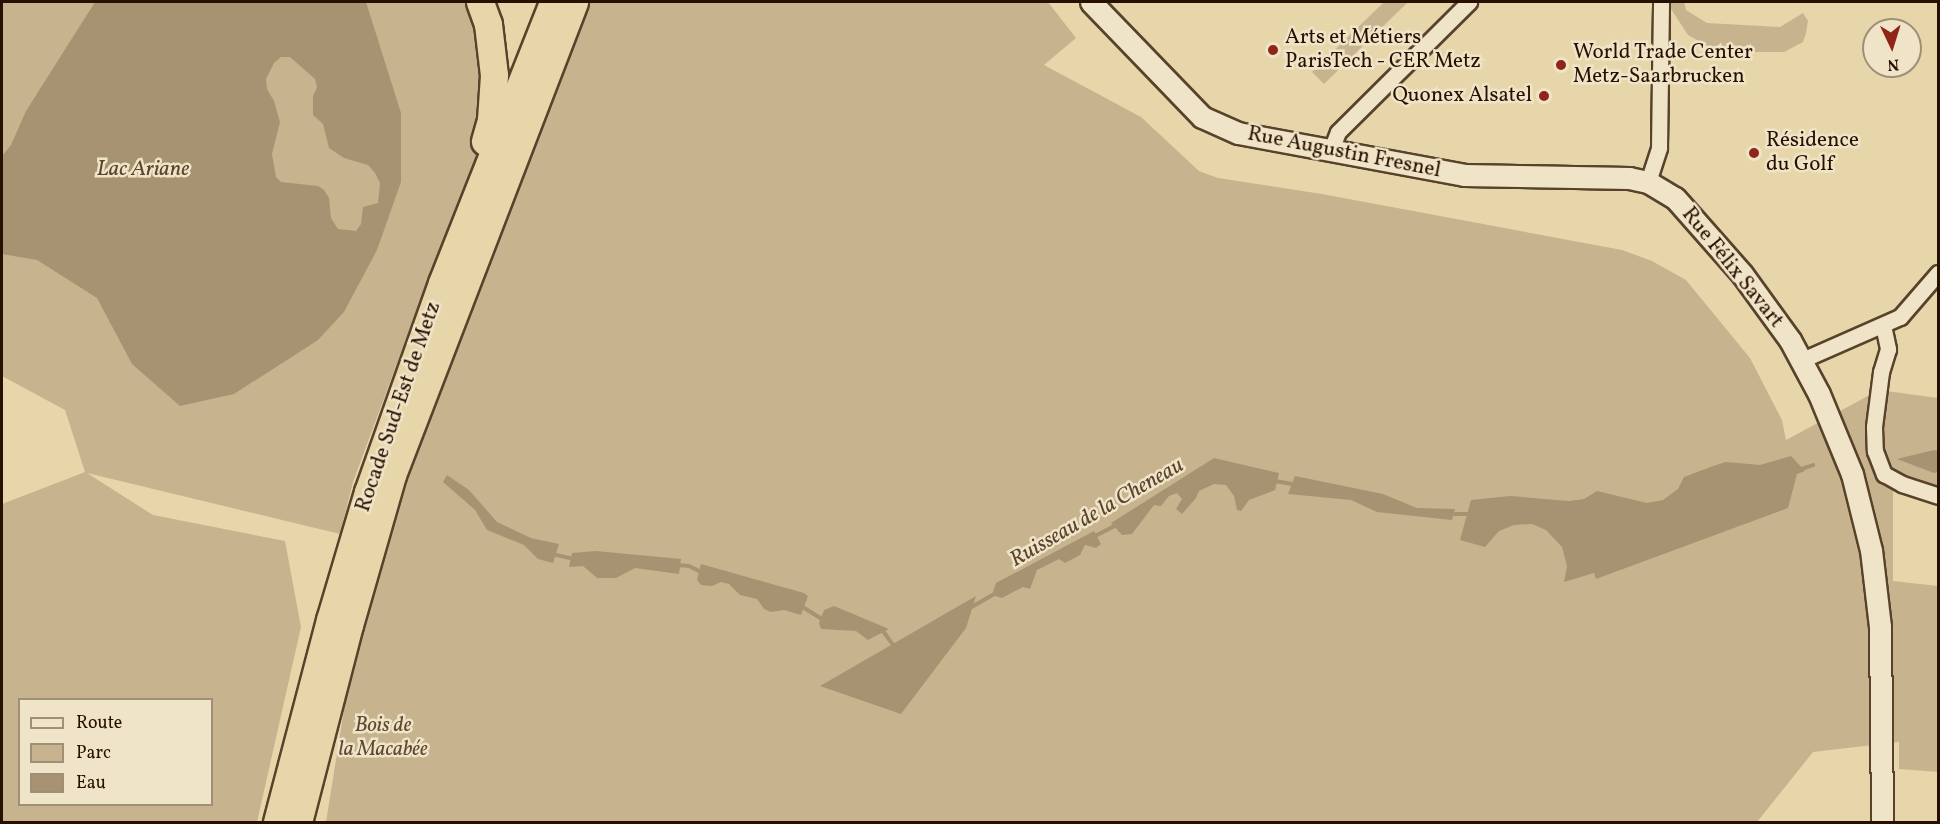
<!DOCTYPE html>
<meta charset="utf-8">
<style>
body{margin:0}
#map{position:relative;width:1940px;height:824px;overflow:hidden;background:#e8d6ab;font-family:Vollkorn,serif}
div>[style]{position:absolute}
.green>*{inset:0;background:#c7b48e}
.water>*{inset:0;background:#a79371}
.stream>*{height:4px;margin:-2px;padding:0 2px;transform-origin:2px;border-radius:2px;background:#a79371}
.roads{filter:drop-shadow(2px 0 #58422b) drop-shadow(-2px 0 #58422b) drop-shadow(0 2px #58422b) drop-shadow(0 -2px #58422b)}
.street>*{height:15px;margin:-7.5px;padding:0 7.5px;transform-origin:7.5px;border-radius:7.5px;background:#f0e4c8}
.secondary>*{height:21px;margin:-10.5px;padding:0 10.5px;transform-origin:10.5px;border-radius:10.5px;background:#f0e4c8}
.highway>*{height:27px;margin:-13.5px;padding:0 13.5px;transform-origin:13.5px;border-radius:13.5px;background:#e8d6ab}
.dots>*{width:16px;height:16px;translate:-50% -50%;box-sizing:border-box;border:3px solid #f0e4c8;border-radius:50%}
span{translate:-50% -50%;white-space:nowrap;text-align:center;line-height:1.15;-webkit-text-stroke:5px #f0e4c8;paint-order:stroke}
.poi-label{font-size:21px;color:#281000}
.left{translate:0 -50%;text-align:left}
.right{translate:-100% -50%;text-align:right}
.street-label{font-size:21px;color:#281000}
.park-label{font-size:21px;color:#604932;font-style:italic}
.water-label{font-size:22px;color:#5b442d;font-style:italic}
.frame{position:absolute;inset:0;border:3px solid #281000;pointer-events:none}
.legend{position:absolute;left:18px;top:698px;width:195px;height:108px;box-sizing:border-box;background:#f0e4c8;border:2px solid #a08f78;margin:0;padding:8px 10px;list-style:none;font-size:18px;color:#281000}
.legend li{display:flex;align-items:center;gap:12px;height:30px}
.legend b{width:30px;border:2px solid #a08f78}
.north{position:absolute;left:1862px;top:18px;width:60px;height:60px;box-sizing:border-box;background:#f0e4c8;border:2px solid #a08f78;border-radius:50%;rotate:176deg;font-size:16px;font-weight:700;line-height:24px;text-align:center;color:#281000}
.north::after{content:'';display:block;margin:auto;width:21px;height:27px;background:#8f2418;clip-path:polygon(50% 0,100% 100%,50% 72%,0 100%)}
</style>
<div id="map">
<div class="green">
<div style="clip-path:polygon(evenodd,2px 2px,480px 2px,494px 75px,477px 166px,429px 277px,353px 482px,340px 534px,87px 473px,153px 515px,285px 541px,301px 627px,257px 822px,2px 822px,2px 504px,85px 472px,65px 410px,2px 376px,2px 2px,20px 700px,212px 700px,212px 804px,20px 804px,20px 700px)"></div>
<div style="clip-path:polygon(588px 2px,1048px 2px,1076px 38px,1044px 65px,1141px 117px,1199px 171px,1218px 178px,1322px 194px,1622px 250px,1652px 261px,1686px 280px,1750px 358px,1782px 420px,1786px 440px,1879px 390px,1938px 398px,1938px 501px,1893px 486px,1893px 581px,1938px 586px,1938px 772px,1899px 769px,1899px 742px,1813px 752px,1757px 822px,326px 822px,352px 660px,406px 484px)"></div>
<div style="clip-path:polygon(1384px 2px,1408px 2px,1324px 84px,1312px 72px)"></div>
<div style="clip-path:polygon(1671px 2px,1684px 2px,1686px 10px,1707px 23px,1780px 27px,1803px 13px,1808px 21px,1806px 33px,1803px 42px,1784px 52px,1736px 52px,1713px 49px,1688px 35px,1671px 9px)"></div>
</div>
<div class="water">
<div style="clip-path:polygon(evenodd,95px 2px,366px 2px,401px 113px,401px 182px,377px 250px,344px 312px,318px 340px,234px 394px,180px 406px,132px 364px,97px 298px,37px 260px,2px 254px,2px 156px,11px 145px,26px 111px,95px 2px,281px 57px,290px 57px,315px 79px,317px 87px,313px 96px,313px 115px,323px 124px,329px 148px,344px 158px,368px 165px,375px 173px,380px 183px,378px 203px,363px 207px,361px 224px,356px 231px,338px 229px,331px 218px,329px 198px,324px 190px,318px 186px,281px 182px,276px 177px,272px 154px,280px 122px,274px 101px,267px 89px,266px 79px,274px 63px,281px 57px)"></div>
<div style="clip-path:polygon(1934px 450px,1938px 451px,1938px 472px,1934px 473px,1897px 459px)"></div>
<div style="clip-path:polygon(1791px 456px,1805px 471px,1797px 474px,1788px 508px,1596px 579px,1594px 573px,1564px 582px,1567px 566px,1562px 547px,1546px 530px,1532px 524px,1514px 525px,1499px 531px,1485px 547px,1460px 540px,1471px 500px,1510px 496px,1569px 501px,1584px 499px,1597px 491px,1647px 503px,1663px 500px,1678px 489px,1684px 477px,1713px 466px,1726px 462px,1760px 465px)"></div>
<div style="clip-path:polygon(1214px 458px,1279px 473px,1275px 490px,1249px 500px,1241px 511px,1237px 510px,1234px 496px,1226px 485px,1214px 484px,1199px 491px,1196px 498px,1182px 514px,1176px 509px,1182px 499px,1177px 493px,1169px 496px,1161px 506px,1154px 505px,1132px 534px,1122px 535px,1111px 523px)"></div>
<div style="clip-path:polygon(447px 475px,469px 490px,497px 522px,531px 538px,559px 544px,553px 563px,538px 559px,524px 545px,487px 530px,475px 510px,443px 482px)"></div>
<div style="clip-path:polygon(1295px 476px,1383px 494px,1417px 508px,1455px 509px,1452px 520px,1377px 512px,1351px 500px,1288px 494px)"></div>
<div style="clip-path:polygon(1094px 531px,1101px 544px,1096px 548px,1085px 545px,1080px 555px,1065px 563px,1059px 559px,1037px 570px,1030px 589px,1023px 587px,1002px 598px,992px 595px,996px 583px)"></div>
<div style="clip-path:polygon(596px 551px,681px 559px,679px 574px,635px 568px,616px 578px,597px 578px,583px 566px,569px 567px,572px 553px)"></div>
<div style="clip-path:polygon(701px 564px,804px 593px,808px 596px,801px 615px,784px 610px,771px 612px,764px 609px,757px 599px,740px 595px,729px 584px,721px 582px,712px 586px,701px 585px,697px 580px)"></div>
<div style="clip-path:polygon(976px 596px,966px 628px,901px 714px,820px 686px)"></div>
<div style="clip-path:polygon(834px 606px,889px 629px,868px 640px,856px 631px,821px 629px,819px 623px,824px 610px)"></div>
</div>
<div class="stream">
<div style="left:1798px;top:470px;width:16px;rotate:-18deg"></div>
<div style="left:1275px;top:481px;width:22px;rotate:10deg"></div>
<div style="left:1451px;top:514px;width:19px"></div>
<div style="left:1095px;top:536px;width:25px;rotate:-27deg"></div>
<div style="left:552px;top:554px;width:23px;rotate:13deg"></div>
<div style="left:677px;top:565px;width:12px;rotate:5deg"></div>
<div style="left:689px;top:566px;width:13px;rotate:27deg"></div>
<div style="left:801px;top:606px;width:26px;rotate:32deg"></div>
<div style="left:970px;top:608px;width:28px;rotate:-30deg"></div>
<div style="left:879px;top:631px;width:4px"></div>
<div style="left:883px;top:631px;width:19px;rotate:54deg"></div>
</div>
<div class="roads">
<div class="street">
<div style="left:1331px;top:150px;width:19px;rotate:-69deg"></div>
<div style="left:1338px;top:132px;width:185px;rotate:-44.8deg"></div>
<div style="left:1648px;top:182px;width:36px;rotate:-72deg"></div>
<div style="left:1659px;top:148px;width:146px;rotate:-89.2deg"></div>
<div style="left:1883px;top:325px;width:25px;rotate:78deg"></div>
<div style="left:1888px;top:349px;width:24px;rotate:107deg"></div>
<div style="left:1881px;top:372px;width:55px;rotate:97.3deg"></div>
<div style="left:1874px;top:427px;width:24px;rotate:88deg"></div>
<div style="left:1875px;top:451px;width:25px;rotate:69deg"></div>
<div style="left:1884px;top:474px;width:21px;rotate:29deg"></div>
<div style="left:1902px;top:484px;width:38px;rotate:18deg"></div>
<div style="left:1802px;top:360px;width:107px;rotate:-23.7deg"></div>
<div style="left:1900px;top:317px;width:58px;rotate:-49.2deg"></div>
</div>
<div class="secondary">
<div style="left:1091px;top:2px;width:160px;rotate:46deg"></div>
<div style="left:1202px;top:117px;width:39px;rotate:24deg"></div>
<div style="left:1238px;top:133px;width:230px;rotate:10.5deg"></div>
<div style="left:1464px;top:175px;width:165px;rotate:1deg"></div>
<div style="left:1629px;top:178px;width:19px;rotate:12deg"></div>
<div style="left:1648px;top:182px;width:31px;rotate:31deg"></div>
<div style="left:1675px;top:198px;width:101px;rotate:48.6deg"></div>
<div style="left:1742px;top:274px;width:82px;rotate:54deg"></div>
<div style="left:1790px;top:340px;width:61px;rotate:61.8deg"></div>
<div style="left:1819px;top:394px;width:87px;rotate:67.6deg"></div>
<div style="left:1852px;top:474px;width:78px;rotate:76deg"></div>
<div style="left:1871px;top:550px;width:78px;rotate:83.3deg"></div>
<div style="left:1880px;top:627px;width:195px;rotate:89.4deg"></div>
</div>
<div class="highway">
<div style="left:480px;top:2px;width:23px;rotate:70deg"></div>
<div style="left:488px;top:24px;width:51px;rotate:83.3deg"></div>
<div style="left:494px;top:75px;width:45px;rotate:93.8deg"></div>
<div style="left:491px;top:120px;width:22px;rotate:106deg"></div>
<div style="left:277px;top:822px;width:209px;rotate:-75.3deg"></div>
<div style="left:330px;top:620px;width:134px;rotate:-73.5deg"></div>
<div style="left:368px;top:492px;width:222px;rotate:-70.5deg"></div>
<div style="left:442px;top:283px;width:302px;rotate:-68.4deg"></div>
<div style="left:298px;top:822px;width:203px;rotate:-75.5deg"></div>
<div style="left:349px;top:625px;width:156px;rotate:-74deg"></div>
<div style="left:392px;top:475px;width:507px;rotate:-68.95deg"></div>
</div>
</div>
<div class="dots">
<div style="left:1273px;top:50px;background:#8f2418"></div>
<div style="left:1561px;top:65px;background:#8f2418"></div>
<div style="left:1544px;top:96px;background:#8f2418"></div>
<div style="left:1754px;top:153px;background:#8f2418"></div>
</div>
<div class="poi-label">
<span class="left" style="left:1285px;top:50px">Arts et Métiers<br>ParisTech - CER Metz</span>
<span class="left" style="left:1573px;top:65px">World Trade Center<br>Metz-Saarbrucken</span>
<span class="right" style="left:1532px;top:96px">Quonex Alsatel</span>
<span class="left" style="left:1766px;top:153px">Résidence<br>du Golf</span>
</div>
<div class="street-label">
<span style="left:1344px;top:153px;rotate:11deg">Rue Augustin Fresnel</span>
<span style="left:1732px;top:268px;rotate:51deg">Rue Félix Savart</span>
<span style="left:399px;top:407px;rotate:-71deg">Rocade Sud-Est de Metz</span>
</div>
<div class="park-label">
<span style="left:383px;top:738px">Bois de<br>la Macabée</span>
</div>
<div class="water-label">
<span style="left:143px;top:170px">Lac Ariane</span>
<span style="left:1097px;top:513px;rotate:-30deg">Ruisseau de la Cheneau</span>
</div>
<div class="frame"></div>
<ul class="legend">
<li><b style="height:8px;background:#f0e4c8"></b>Route</li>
<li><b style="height:16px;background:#c7b48e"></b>Parc</li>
<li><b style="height:16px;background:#a79371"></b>Eau</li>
</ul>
<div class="north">N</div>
</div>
